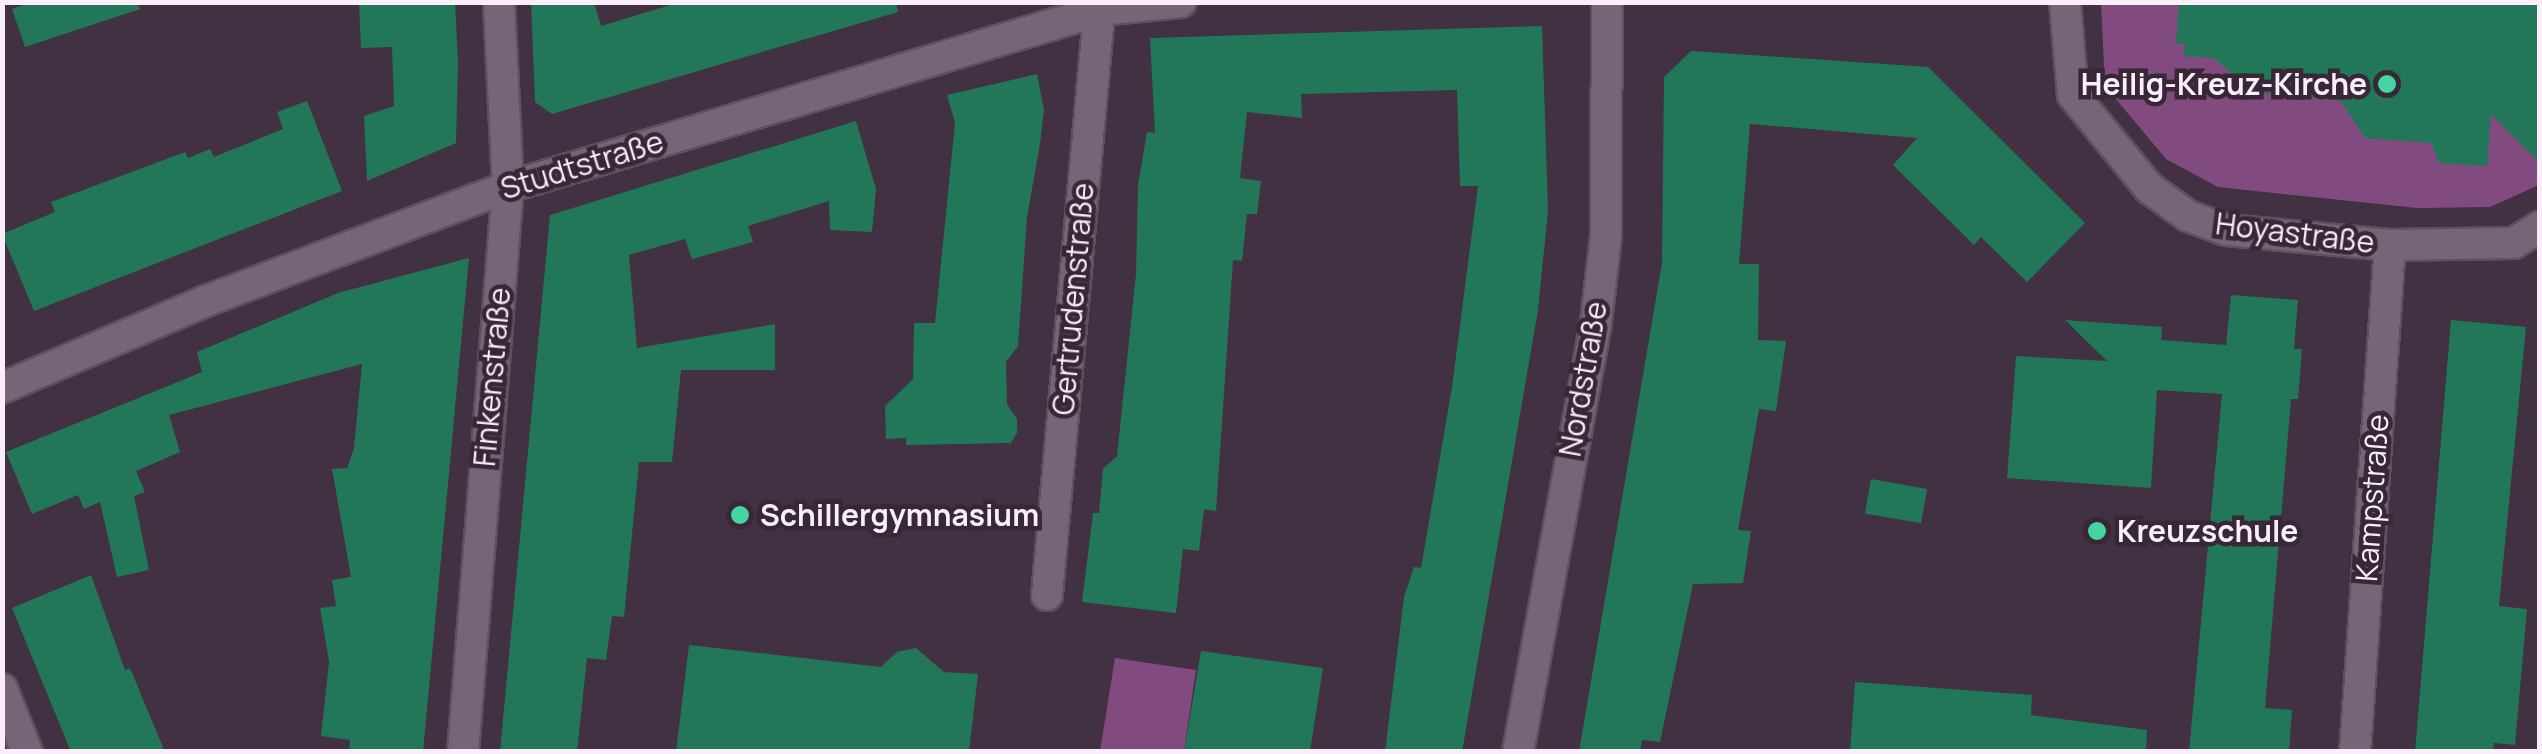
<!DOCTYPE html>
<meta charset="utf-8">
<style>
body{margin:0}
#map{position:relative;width:2542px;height:754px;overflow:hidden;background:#423142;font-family:Manrope,sans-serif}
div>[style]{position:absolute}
.green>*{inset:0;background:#824b80}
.building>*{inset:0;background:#217757;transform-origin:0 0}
.roads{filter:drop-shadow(2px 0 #5f505e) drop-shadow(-2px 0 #5f505e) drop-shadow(0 2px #5f505e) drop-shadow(0 -2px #5f505e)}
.minor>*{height:30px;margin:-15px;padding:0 15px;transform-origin:15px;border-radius:15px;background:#786477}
.dots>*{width:28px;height:28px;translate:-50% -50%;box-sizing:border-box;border:5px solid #382737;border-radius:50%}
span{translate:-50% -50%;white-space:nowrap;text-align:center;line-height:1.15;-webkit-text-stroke:9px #382737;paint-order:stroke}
.poi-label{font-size:30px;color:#f9eef9;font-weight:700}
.right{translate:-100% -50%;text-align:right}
.left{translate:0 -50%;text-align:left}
.street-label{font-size:30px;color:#f9eef9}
.frame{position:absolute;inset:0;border:5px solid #f9eef9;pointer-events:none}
</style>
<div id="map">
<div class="green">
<div style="clip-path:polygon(2101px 3px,2539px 3px,2539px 185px,2490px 207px,2417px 208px,2218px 187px,2166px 159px,2105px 86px)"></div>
<div style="clip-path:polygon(1115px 658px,1196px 670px,1184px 751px,1100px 751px)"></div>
</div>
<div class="building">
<div style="clip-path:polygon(32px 2px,138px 2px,140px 9px,25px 47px,12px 9px)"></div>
<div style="clip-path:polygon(359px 2px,455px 2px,458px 62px,456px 143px,367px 181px,364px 116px,394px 106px,392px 47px,361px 48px)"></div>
<div style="clip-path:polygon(531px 2px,594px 2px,601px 26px,680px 2px,896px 2px,898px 12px,552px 114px,535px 102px)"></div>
<div style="clip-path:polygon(2179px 2px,2540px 2px,2540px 163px,2491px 114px,2487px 166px,2439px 163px,2431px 143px,2365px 138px,2341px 101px,2254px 92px,2214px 58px,2184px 56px,2185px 44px,2176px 44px)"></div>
<div style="clip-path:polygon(1542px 26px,1548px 211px,1538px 310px,1462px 752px,1385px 752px,1404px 597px,1414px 567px,1421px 568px,1452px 387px,1478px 186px,1460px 186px,1457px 90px,1301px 94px,1302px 118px,1247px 112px,1240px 178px,1261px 181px,1257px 214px,1247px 214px,1242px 261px,1233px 260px,1216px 511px,1204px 509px,1199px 551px,1183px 549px,1176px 613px,1082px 602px,1093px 513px,1099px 513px,1103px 469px,1117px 456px,1136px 274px,1138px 185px,1147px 132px,1155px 133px,1150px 38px)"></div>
<div style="clip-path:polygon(1691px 51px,1928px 67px,2085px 223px,2027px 282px,1981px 237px,1974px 245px,1893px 165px,1917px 138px,1750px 124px,1739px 264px,1759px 264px,1758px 340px,1786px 341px,1776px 411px,1759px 409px,1738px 530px,1751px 531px,1743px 583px,1693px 584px,1660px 742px,1642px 740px,1640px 752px,1579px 752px,1662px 263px,1664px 77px)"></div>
<div style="clip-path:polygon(1037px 74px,1044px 110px,1040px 144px,1027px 217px,1018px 346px,1006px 362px,1007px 404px,1017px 419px,1017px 433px,1011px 443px,906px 445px,906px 438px,886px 439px,885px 406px,913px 379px,914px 323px,935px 323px,955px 123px,947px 95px)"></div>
<div style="clip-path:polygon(307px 101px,342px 191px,34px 311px,2px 234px,55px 212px,51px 202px,185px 152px,188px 158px,210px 149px,214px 157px,283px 129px,277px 112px)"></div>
<div style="clip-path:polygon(856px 121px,876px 189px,872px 232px,830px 230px,829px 201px,748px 226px,753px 242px,692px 259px,685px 239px,629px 255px,637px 348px,775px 324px,775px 370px,681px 370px,672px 462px,639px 462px,624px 617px,612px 616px,606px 660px,587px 658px,577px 752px,500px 752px,550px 215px)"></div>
<div style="clip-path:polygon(469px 258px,423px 752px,349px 752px,350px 740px,321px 736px,329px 662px,320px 608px,336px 606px,332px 580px,351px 577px,332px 469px,347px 468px,354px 448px,362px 364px,169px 415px,180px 452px,136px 471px,145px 492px,134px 496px,149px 570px,117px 577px,100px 502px,84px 509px,78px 495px,32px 514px,6px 452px,202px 372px,197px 352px,338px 293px)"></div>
<div style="clip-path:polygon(2231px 295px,2298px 300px,2294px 349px,2302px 349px,2300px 375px,2298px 399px,2291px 399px,2265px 708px,2292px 710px,2289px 752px,2189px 752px,2222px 394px,2157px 390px,2151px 488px,2007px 478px,2016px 356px,2107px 361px,2065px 320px,2162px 327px,2161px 340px,2226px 345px)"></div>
<div style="clip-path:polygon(2451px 320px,2526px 327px,2499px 606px,2527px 609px,2515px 745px,2494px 743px,2493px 752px,2415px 752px)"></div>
<div style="left:1871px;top:479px;width:57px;height:35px;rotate:10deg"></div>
<div style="clip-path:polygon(91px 575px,125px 670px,130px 668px,165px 752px,71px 752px,12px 608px)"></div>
<div style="clip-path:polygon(689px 645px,881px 667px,897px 652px,916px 648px,944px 672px,978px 674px,969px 752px,676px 752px)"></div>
<div style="clip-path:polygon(1201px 651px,1323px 668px,1310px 751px,1184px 752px)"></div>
<div style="clip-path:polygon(1855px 682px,2032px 695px,2031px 715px,2147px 730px,2146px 752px,1850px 752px)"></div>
</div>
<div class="roads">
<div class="minor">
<div style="left:2065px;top:2px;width:93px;rotate:85.1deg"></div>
<div style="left:2073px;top:95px;width:120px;rotate:50.7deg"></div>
<div style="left:2149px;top:188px;width:48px;rotate:35.7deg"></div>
<div style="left:2188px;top:216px;width:40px;rotate:20.2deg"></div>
<div style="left:2226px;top:230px;width:165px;rotate:5.2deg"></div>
<div style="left:2390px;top:245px;width:124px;rotate:-0.9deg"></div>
<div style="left:2514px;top:243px;width:31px;rotate:-32deg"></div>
<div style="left:2px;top:388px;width:222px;rotate:-23.1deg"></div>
<div style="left:206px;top:301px;width:323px;rotate:-20.7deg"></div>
<div style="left:508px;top:187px;width:619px;rotate:-16.62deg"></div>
<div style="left:1101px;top:10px;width:80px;rotate:-5.7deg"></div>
<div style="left:1047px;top:595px;width:595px;rotate:-84.89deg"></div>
<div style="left:2px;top:689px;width:68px;rotate:68.4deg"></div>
<div style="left:463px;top:752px;width:567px;rotate:-85.45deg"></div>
<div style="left:508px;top:187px;width:185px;rotate:-92.8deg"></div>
<div style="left:1518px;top:752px;width:437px;rotate:-79.7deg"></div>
<div style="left:1596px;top:322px;width:87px;rotate:-83.4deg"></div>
<div style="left:1606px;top:236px;width:234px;rotate:-89.8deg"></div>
<div style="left:2355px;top:752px;width:508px;rotate:-86.05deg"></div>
</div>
</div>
<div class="dots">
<div style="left:2387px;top:84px;background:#44d49f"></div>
<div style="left:740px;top:515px;background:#44d49f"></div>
<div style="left:2097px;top:531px;background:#44d49f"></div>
</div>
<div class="poi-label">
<span class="right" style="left:2367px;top:84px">Heilig-Kreuz-Kirche</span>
<span class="left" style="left:760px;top:515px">Schillergymnasium</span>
<span class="left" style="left:2117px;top:531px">Kreuzschule</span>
</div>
<div class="street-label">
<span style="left:582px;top:165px;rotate:-17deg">Studtstraße</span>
<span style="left:2295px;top:233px;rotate:7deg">Hoyastraße</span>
<span style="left:1073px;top:299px;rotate:-85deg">Gertrudenstraße</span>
<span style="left:492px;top:377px;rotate:-85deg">Finkenstraße</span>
<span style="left:1583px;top:379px;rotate:-80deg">Nordstraße</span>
<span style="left:2372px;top:498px;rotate:-86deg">Kampstraße</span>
</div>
<div class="frame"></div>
</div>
